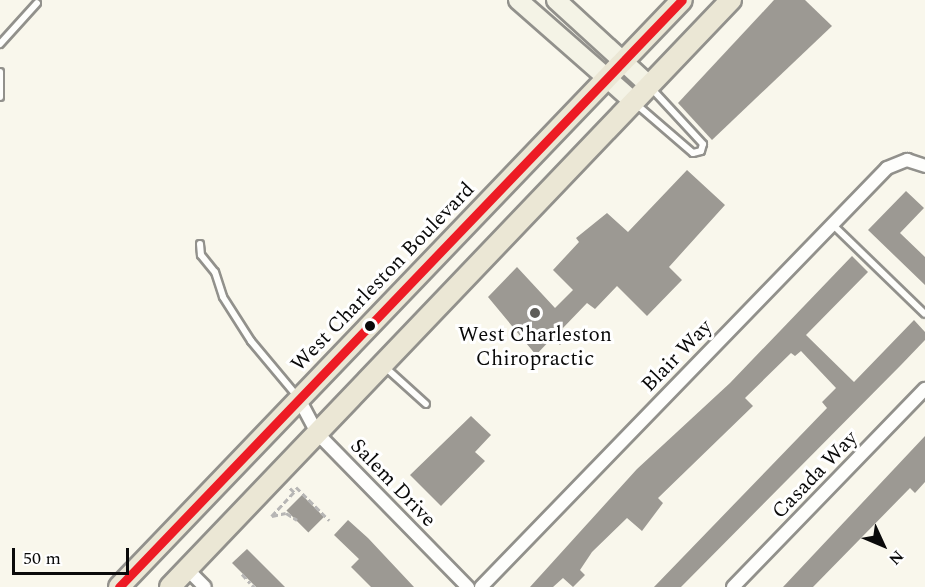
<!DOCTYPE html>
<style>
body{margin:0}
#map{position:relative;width:925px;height:587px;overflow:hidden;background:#f9f7ec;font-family:Spectral,serif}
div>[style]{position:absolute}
.building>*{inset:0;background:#9c9993;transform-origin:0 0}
.path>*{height:3px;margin-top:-1.5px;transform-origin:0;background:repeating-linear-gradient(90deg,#b7b6b5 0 6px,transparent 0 9px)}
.roads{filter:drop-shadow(2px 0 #92918c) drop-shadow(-2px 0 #92918c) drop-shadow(0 2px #92918c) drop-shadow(0 -2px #92918c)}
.lane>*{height:6px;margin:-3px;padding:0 3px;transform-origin:3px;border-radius:3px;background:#fefefc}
.street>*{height:12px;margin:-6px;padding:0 6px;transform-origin:6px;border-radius:6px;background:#fefefc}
.secondary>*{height:18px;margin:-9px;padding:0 9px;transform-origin:9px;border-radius:9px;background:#f4f3e6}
.primary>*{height:20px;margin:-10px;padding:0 10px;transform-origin:10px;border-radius:10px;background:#ebe7d5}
.bus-1>*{height:9px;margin:-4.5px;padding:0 4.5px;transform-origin:4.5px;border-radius:4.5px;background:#ed1b24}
.dots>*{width:16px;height:16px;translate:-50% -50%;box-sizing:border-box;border:3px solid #fff;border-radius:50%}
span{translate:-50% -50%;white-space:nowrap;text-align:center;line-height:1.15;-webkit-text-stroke:6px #fff;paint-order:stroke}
.street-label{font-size:21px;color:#0a0a0a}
.poi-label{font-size:21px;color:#0a0a0a}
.north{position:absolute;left:853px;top:515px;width:60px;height:60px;-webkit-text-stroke:4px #fff;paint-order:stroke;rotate:134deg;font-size:16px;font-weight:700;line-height:24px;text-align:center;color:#0a0a0a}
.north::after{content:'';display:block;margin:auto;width:21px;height:27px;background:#0a0a0a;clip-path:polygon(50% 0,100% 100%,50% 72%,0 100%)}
.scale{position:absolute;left:12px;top:548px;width:117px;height:27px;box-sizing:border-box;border:3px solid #0a0a0a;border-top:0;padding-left:8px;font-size:18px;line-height:21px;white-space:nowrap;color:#0a0a0a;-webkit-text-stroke:4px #fff;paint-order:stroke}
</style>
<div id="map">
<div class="building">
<div style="clip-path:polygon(774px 0,805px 0,832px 26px,712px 140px,678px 103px)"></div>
<div style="clip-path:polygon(687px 170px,725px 205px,669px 267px,682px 280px,647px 316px,617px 286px,595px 309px,587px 303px,562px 329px,569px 335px,560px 345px,552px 338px,536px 355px,488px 297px,517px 267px,555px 308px,573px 290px,553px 270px,579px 242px,576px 238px,607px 213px,628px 232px)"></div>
<div style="clip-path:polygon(906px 191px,924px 208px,900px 233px,925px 257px,925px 285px,868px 230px)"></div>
<div style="clip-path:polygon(852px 256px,868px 272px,806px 335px,854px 382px,914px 320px,925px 332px,925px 340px,901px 365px,681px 587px,654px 587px,827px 408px,822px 402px,836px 388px,801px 351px,795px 356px,791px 353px,745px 398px,753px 406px,658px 498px,663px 503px,642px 531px,627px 518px,592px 552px,580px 570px,585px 575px,573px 587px,563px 578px,553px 587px,530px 587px,637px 469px,730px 383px)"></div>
<div style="clip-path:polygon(471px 416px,491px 435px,475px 452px,485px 461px,441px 506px,410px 475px)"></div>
<div style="clip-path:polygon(925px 436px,925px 482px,915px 493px,910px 488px,813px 587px,783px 587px)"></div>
<div style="left:302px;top:495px;width:31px;height:22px;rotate:45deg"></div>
<div style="clip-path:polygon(348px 520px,368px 538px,414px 587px,371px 587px,351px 567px,359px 559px,334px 535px)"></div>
<div style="clip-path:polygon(247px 549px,285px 587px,256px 587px,232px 563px)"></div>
</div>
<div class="path">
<div style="left:296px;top:487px;width:47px;rotate:45deg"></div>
<div style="left:290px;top:488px;width:6px;rotate:45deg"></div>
<div style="left:294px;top:492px;width:33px;rotate:133deg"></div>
<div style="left:272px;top:516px;width:14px;rotate:-12deg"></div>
<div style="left:286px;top:513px;width:13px;rotate:32deg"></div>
<div style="left:242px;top:574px;width:12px;rotate:48deg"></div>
<div style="left:252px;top:587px;width:3px;rotate:-45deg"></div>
</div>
<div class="roads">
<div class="lane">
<div style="left:0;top:44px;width:55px;rotate:-47.9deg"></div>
<div style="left:0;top:72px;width:25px;rotate:90deg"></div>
<div style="left:636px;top:104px;width:75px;rotate:40.7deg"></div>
<div style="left:693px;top:153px;width:8px;rotate:-14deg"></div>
<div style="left:701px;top:151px;width:7px;rotate:-74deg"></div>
<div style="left:703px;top:144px;width:75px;rotate:-132.8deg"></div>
<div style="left:832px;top:224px;width:129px;rotate:44.1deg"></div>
<div style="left:200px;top:244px;width:11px;rotate:85deg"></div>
<div style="left:201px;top:255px;width:22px;rotate:51deg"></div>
<div style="left:215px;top:272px;width:26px;rotate:72deg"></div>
<div style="left:223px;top:297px;width:52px;rotate:57.5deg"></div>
<div style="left:251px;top:341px;width:72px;rotate:50.1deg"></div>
<div style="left:385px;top:367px;width:55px;rotate:42.1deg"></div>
</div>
<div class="street">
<div style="left:299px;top:399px;width:38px;rotate:62deg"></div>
<div style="left:317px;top:433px;width:216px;rotate:45.6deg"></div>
<div style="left:187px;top:569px;width:25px;rotate:45deg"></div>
<div style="left:481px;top:587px;width:583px;rotate:-45.9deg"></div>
<div style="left:887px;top:168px;width:22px;rotate:-22deg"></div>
<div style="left:907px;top:160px;width:19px;rotate:18deg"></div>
<div style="left:733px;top:587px;width:276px;rotate:-45.9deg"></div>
</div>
<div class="secondary">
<div style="left:518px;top:0;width:154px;rotate:41.3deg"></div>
<div style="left:556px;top:0;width:127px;rotate:42.5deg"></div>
</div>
<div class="primary">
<div style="left:119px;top:587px;width:813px;rotate:-46.2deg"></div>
<div style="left:170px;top:587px;width:812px;rotate:-46.3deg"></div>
</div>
</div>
<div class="bus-1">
<div style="left:119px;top:587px;width:813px;rotate:-46.2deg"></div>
</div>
<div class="dots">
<div style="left:535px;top:313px;background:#5e5d59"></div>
<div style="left:370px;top:326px;background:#0a0a0a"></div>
</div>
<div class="street-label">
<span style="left:383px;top:277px;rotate:-46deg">West Charleston Boulevard</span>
<span style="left:677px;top:356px;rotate:-46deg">Blair Way</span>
<span style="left:815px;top:475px;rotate:-46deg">Casada Way</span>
<span style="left:393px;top:483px;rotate:46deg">Salem Drive</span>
</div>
<div class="poi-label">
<span style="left:535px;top:347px">West Charleston<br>Chiropractic</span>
</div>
<div class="north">N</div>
<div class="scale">50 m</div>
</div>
